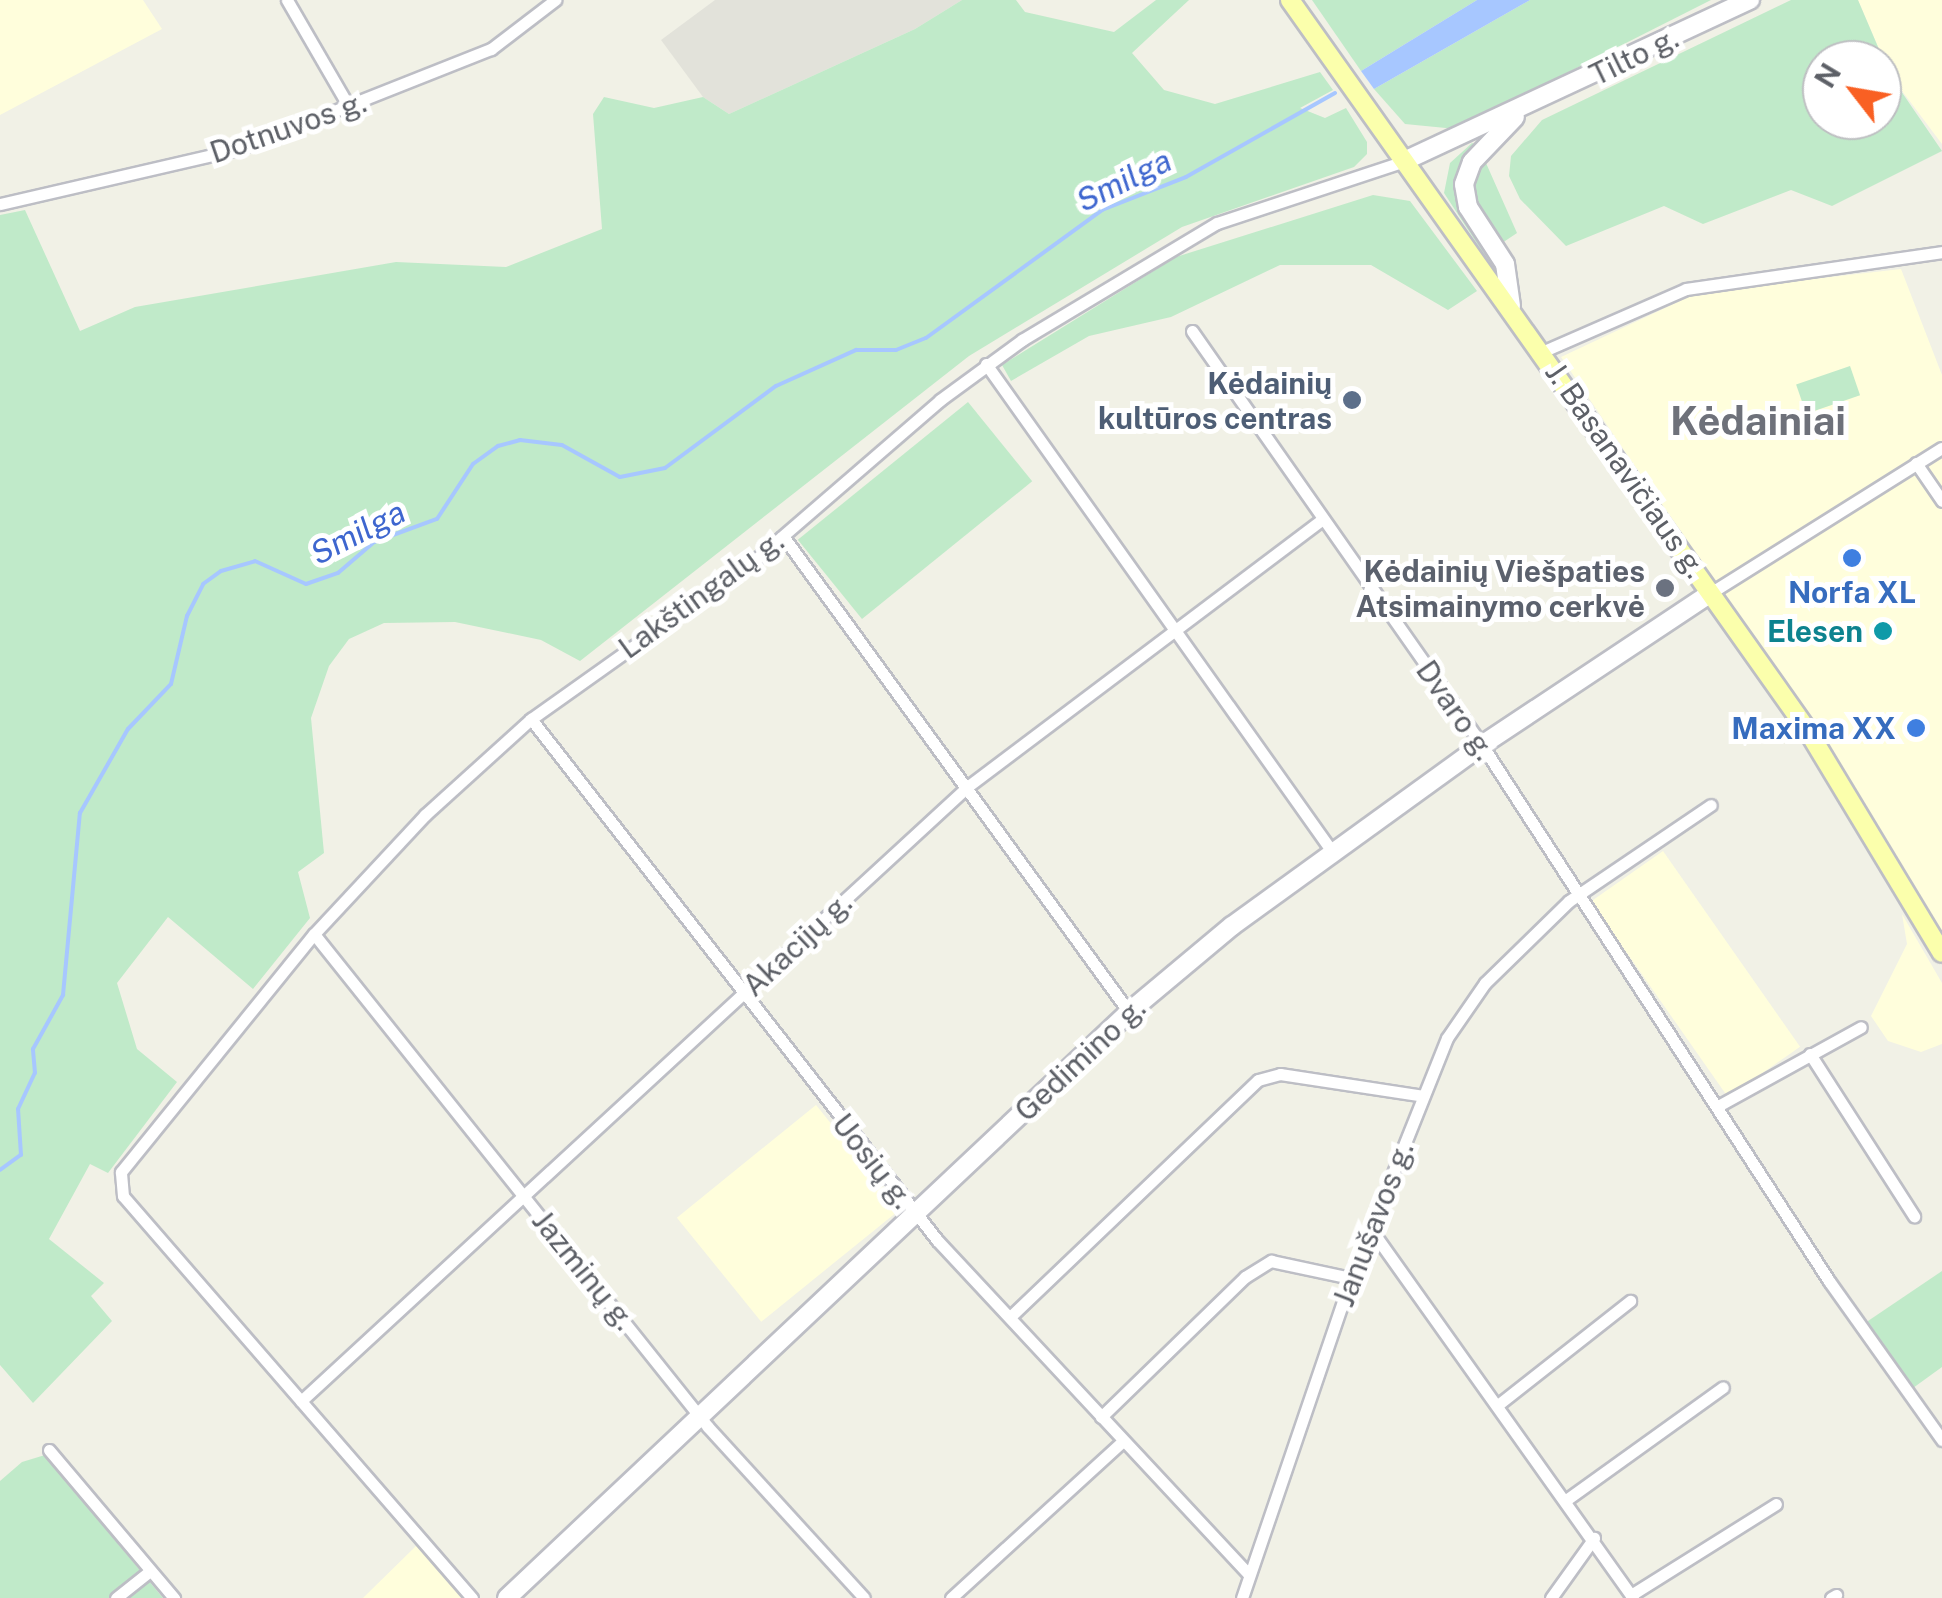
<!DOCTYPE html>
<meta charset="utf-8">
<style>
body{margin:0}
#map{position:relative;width:1942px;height:1598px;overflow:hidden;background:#f1f1e6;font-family:"Public Sans",sans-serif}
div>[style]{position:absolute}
.commercial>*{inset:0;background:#fffedc;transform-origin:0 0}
.industrial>*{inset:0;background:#e2e2da}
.green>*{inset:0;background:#c0eac9;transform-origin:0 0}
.water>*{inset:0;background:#a7c7ff}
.stream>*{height:4px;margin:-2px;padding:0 2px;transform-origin:2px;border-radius:2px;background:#a7c7ff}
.roads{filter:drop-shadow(2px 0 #bdbec5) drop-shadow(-2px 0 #bdbec5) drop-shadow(0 2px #bdbec5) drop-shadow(0 -2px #bdbec5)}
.street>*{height:11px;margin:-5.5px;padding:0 5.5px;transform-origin:5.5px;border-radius:5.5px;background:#fff}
.secondary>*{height:18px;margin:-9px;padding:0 9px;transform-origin:9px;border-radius:9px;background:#fff}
.primary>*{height:18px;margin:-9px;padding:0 9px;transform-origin:9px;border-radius:9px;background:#fbffac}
.dots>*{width:28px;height:28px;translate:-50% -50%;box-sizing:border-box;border:5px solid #fff;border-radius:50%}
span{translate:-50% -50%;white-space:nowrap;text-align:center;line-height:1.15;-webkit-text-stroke:10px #fff;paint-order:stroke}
.street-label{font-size:30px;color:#5d6067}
.service-label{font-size:30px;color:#4e5e75;font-weight:700}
.right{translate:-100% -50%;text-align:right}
.worship-label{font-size:30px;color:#5b616d;font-weight:700}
.shop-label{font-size:30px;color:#366cbe;font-weight:700}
.culture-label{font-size:30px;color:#0d838f;font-weight:700}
.water-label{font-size:32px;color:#3e66cf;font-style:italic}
.district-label{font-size:40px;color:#6e717a;font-weight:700}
.north{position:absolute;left:1802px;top:40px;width:100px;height:100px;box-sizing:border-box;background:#fff;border:2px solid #bebfc2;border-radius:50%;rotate:301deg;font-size:28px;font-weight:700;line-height:40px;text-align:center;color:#5d6067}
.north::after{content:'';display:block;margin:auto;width:35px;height:45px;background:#f96023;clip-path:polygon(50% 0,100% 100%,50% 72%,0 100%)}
</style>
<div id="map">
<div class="commercial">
<div style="clip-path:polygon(0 0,143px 0,162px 29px,0 115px)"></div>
<div style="clip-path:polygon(1858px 0,1942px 0,1942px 144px,1890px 75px)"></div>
<div style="clip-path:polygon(1901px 269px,1942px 375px,1942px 936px,1805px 718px,1561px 357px,1699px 292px)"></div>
<div style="left:1663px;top:851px;width:239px;height:88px;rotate:55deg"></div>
<div style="clip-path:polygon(1902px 914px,1942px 983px,1942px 1044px,1921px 1052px,1888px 1041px,1871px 1016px,1907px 944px)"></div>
<div style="left:816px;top:1105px;width:134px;height:179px;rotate:51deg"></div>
<div style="clip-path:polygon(417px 1545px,465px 1598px,363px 1598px)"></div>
</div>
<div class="industrial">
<div style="clip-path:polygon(715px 0,962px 0,915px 29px,729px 114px,703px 97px,661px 40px)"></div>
</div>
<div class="green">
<div style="clip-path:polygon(962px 0,1016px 0,1025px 12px,1114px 32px,1156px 0,1189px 0,1132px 53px,1164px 90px,1215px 104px,1320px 72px,1333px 90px,1300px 108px,1325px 118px,1346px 108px,1367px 142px,1367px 154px,1354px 167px,1182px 227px,969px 356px,580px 661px,541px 640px,455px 622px,384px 623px,349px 639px,329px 666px,311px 718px,324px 853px,298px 872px,310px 918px,253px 989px,168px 917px,117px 983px,137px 1049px,177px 1082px,108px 1173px,90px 1164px,49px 1239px,104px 1283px,91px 1296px,112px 1321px,33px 1403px,0 1365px,0 215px,25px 210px,80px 331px,135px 307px,396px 262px,506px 267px,602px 229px,593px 114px,604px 97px,654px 108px,703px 97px,729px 114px,915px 29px)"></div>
<div style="clip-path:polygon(1312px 0,1477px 0,1361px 71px)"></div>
<div style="clip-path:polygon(1530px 0,1711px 0,1456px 129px,1405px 124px,1374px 89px)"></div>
<div style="clip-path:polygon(evenodd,1791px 0,1858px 0,1890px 75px,1942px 151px,1832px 206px,1791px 190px,1703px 224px,1664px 206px,1566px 246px,1520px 199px,1509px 176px,1511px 156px,1542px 120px,1791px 0,1822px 60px,1882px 60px,1882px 120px,1822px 120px,1822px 60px)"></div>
<div style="clip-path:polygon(1472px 143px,1478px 145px,1517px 233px,1499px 245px,1504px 285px,1444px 193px,1450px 163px)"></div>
<div style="clip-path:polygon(1373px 195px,1410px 201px,1477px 291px,1448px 310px,1371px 265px,1280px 265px,1171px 317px,1089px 336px,1011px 381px,1002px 365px,1176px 257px)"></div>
<div style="left:1850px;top:366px;width:31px;height:57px;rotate:71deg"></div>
<div style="left:968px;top:402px;width:102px;height:219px;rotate:51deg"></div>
<div style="clip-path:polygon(1942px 1271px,1942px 1367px,1913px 1388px,1865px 1323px)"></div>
<div style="clip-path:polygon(45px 1455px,163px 1598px,0 1598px,0 1481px,22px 1462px)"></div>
</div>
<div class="water">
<div style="clip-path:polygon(1477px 0,1530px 0,1374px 89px,1361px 71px)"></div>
</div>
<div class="stream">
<div style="left:0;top:1170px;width:26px;rotate:-36deg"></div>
<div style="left:21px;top:1155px;width:46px;rotate:-93.7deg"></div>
<div style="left:18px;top:1109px;width:40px;rotate:-65deg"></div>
<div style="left:35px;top:1073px;width:24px;rotate:-95deg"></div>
<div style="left:33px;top:1049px;width:62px;rotate:-60.9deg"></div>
<div style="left:63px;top:995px;width:183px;rotate:-84.7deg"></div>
<div style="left:80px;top:813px;width:97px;rotate:-60.3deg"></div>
<div style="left:128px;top:729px;width:62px;rotate:-46.3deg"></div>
<div style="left:171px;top:684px;width:70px;rotate:-76.8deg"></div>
<div style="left:187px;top:616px;width:36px;rotate:-63deg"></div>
<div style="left:203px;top:584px;width:22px;rotate:-36deg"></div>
<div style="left:221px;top:571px;width:35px;rotate:-16deg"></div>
<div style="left:255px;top:561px;width:56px;rotate:24.3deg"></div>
<div style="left:306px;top:584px;width:34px;rotate:-19deg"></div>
<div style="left:338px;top:573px;width:48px;rotate:-40.7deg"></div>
<div style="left:374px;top:542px;width:67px;rotate:-20.1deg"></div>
<div style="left:437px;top:519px;width:66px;rotate:-56.8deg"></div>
<div style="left:473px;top:464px;width:31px;rotate:-36deg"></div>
<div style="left:498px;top:446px;width:23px;rotate:-15deg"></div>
<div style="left:520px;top:440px;width:42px;rotate:6.8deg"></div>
<div style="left:562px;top:445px;width:66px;rotate:28.9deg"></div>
<div style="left:620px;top:477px;width:46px;rotate:-11.3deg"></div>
<div style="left:665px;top:468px;width:138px;rotate:-36.5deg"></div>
<div style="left:776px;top:386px;width:88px;rotate:-24.2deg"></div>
<div style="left:856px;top:350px;width:40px"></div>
<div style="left:896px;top:350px;width:32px;rotate:-22deg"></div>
<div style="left:926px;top:338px;width:218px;rotate:-36deg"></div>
<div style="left:1102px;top:210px;width:90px;rotate:-21.4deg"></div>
<div style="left:1186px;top:177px;width:171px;rotate:-29.4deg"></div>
</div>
<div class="roads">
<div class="street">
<div style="left:287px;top:0;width:124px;rotate:59.9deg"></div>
<div style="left:0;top:204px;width:244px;rotate:-13deg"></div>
<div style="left:238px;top:149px;width:272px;rotate:-21.6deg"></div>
<div style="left:491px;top:49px;width:81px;rotate:-37.4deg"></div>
<div style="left:1192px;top:331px;width:505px;rotate:54.99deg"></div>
<div style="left:1482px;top:745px;width:639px;rotate:57.08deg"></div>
<div style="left:1829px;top:1281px;width:195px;rotate:54.6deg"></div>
<div style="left:1544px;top:351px;width:155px;rotate:-23.6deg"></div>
<div style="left:1686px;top:289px;width:259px;rotate:-8.2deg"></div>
<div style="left:986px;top:364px;width:596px;rotate:54.63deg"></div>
<div style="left:1916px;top:463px;width:46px;rotate:55.6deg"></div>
<div style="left:783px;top:536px;width:588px;rotate:53.99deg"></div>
<div style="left:1712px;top:592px;width:271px;rotate:-32.1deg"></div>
<div style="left:531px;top:719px;width:661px;rotate:52.07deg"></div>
<div style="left:937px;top:1240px;width:457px;rotate:47deg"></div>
<div style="left:314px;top:934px;width:631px;rotate:51.37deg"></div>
<div style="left:708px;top:1427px;width:231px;rotate:47.6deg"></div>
<div style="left:1810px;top:1054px;width:193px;rotate:57.3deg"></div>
<div style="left:1718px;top:1106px;width:163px;rotate:-28.9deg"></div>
<div style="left:1370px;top:1228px;width:454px;rotate:54.6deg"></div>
<div style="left:1010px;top:1317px;width:343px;rotate:-43.7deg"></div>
<div style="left:1258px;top:1080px;width:23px;rotate:-15deg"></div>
<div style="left:1280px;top:1074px;width:145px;rotate:8.7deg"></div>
<div style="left:301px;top:1401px;width:906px;rotate:-42.67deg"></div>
<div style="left:967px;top:787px;width:443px;rotate:-37deg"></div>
<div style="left:1499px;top:1404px;width:167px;rotate:-38.2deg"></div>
<div style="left:1101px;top:1417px;width:201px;rotate:-44.2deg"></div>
<div style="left:1245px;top:1277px;width:31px;rotate:-32deg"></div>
<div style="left:1271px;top:1261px;width:82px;rotate:12deg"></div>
<div style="left:49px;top:1450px;width:194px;rotate:49.8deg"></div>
<div style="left:1566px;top:1500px;width:193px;rotate:-35.7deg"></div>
<div style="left:1631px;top:1595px;width:171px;rotate:-32.1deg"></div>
<div style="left:116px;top:1598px;width:43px;rotate:-38.5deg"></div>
<div style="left:472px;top:1598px;width:532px;rotate:-130.96deg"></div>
<div style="left:123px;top:1196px;width:24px;rotate:-95deg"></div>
<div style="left:121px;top:1172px;width:306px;rotate:-51deg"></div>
<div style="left:314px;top:934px;width:163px;rotate:-47deg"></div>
<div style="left:425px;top:815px;width:143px;rotate:-42.2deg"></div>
<div style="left:531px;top:719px;width:276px;rotate:-35.4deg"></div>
<div style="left:756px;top:559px;width:243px;rotate:-40.8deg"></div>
<div style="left:940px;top:400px;width:102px;rotate:-36.2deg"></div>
<div style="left:1022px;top:340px;width:227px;rotate:-31deg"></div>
<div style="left:1217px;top:223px;width:197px;rotate:-18.3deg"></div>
<div style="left:951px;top:1598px;width:231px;rotate:-42.4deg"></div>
<div style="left:1242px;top:1598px;width:338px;rotate:-71.2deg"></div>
<div style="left:1351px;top:1278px;width:258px;rotate:-68.2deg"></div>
<div style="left:1447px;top:1038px;width:67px;rotate:-55.4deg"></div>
<div style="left:1485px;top:983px;width:117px;rotate:-44.3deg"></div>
<div style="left:1569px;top:901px;width:171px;rotate:-34.1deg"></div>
<div style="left:1551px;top:1598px;width:74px;rotate:-54.4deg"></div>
<div style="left:1831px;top:1598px;width:6px;rotate:-31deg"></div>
</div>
<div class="secondary">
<div style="left:1404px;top:161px;width:382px;rotate:-25deg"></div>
<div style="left:1511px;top:306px;width:42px;rotate:-98.1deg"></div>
<div style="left:1505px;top:264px;width:68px;rotate:-123deg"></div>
<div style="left:1468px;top:207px;width:23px;rotate:-100deg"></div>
<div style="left:1464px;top:184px;width:23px;rotate:-70deg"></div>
<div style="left:1472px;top:162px;width:62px;rotate:-46.3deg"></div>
<div style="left:507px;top:1598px;width:855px;rotate:-43.29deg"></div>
<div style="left:1129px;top:1012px;width:134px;rotate:-39.9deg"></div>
<div style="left:1232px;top:926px;width:309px;rotate:-35.9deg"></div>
<div style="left:1482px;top:745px;width:276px;rotate:-33.6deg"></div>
</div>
<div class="primary">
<div style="left:1290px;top:0;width:896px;rotate:54.68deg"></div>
<div style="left:1808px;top:731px;width:259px;rotate:58.9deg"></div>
</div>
</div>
<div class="dots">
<div style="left:1352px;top:400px;background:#5c6f8a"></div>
<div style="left:1852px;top:558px;background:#3f7fe0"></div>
<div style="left:1665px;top:588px;background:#6b7280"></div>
<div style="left:1883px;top:631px;background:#0f9aa8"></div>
<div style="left:1916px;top:728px;background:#3f7fe0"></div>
</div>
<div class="street-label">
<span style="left:1634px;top:56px;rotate:-26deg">Tilto g.</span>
<span style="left:288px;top:127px;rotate:-19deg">Dotnuvos g.</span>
<span style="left:1626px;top:470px;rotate:55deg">J. Basanavičiaus g.</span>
<span style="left:701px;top:594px;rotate:-36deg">Lakštingalų g.</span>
<span style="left:1456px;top:710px;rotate:55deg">Dvaro g.</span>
<span style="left:797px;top:944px;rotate:-43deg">Akacijų g.</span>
<span style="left:1080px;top:1059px;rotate:-43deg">Gedimino g.</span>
<span style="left:873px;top:1161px;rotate:52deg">Uosių g.</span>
<span style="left:1373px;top:1224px;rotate:-69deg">Janušavos g.</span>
<span style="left:584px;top:1270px;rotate:51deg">Jazminų g.</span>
</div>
<div class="service-label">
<span class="right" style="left:1332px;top:400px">Kėdainių<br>kultūros centras</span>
</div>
<div class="worship-label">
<span class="right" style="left:1645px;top:588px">Kėdainių Viešpaties<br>Atsimainymo cerkvė</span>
</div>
<div class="shop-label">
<span style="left:1852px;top:592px">Norfa XL</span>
<span class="right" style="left:1896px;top:728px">Maxima XX</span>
</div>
<div class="culture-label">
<span class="right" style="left:1863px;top:631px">Elesen</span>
</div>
<div class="water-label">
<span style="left:1124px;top:181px;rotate:-26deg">Smilga</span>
<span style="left:358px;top:533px;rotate:-27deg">Smilga</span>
</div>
<div class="district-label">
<span style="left:1758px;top:421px">Kėdainiai</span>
</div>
<div class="north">N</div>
</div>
